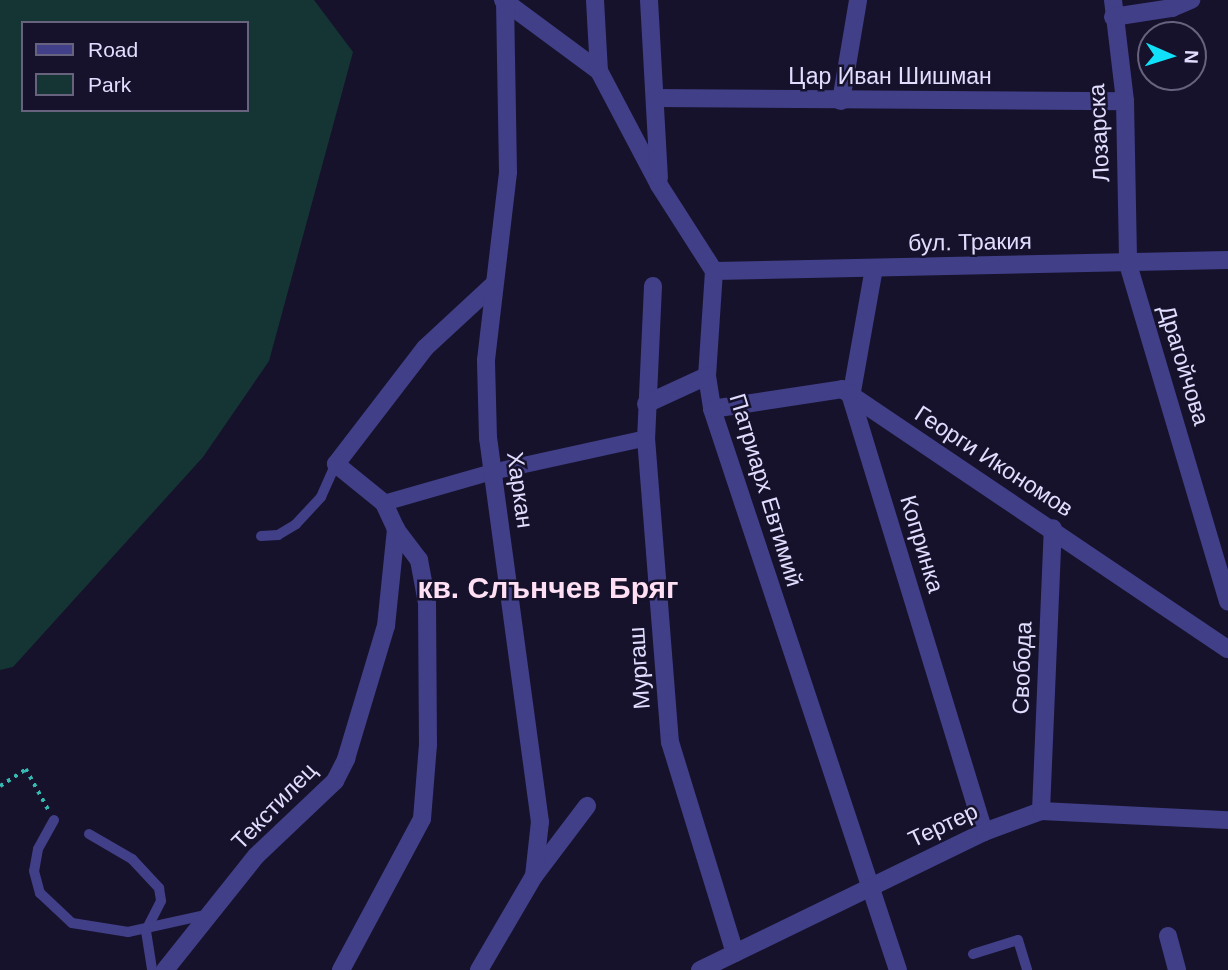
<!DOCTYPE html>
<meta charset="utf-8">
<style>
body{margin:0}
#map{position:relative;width:1228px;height:970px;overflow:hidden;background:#16122b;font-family:Arial,sans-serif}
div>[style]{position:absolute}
.green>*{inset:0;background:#153534}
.path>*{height:3.5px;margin-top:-1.75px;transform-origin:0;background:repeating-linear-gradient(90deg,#35bab2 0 3.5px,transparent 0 8.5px)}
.service>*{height:10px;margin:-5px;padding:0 5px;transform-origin:5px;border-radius:5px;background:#413f88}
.pedestrian>*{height:16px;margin:-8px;padding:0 8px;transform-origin:8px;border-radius:8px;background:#413f88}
.minor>*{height:18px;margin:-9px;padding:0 9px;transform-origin:9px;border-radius:9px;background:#413f88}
span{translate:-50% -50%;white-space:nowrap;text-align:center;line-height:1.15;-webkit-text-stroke:5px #16122b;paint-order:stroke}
.street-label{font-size:23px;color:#e1ddfe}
.district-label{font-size:30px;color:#fedff3;font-weight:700}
.legend{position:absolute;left:21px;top:21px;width:228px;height:91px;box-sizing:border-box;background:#16122b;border:2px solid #67637f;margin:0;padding:9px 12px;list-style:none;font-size:21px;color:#e1ddfe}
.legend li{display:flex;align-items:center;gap:14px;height:35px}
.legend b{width:35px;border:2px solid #67637f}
.north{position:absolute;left:1137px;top:21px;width:70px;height:70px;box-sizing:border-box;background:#16122b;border:2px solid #67637f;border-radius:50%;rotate:93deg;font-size:19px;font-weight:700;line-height:28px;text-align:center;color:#e1ddfe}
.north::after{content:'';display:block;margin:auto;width:24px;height:32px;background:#10e1f8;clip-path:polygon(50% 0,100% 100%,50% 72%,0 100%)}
</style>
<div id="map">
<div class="green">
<div style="clip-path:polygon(evenodd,0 0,314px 0,353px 52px,269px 361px,203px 457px,13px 667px,0 670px,0 0,23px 23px,247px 23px,247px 110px,23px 110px,23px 23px)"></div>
</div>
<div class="path">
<div style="left:0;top:786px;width:31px;rotate:-33deg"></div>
<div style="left:26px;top:769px;width:46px;rotate:61.2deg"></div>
</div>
<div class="service">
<div style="left:261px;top:536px;width:17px;rotate:-3deg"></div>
<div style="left:278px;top:535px;width:21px;rotate:-31deg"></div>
<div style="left:296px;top:524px;width:37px;rotate:-47deg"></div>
<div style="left:321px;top:497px;width:36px;rotate:-66deg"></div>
<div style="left:54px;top:820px;width:33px;rotate:119deg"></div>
<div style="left:38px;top:849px;width:22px;rotate:100deg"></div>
<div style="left:34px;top:871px;width:23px;rotate:75deg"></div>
<div style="left:40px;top:893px;width:44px;rotate:43.2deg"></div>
<div style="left:72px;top:923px;width:57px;rotate:9.1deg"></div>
<div style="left:128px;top:932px;width:83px;rotate:-12.5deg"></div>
<div style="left:89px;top:834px;width:50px;rotate:30.2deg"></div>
<div style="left:132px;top:859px;width:40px;rotate:47deg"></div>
<div style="left:159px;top:888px;width:13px;rotate:81deg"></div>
<div style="left:161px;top:901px;width:34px;rotate:117deg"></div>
<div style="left:146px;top:931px;width:39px;rotate:81deg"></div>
<div style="left:973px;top:954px;width:47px;rotate:-17.3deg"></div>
<div style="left:1018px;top:940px;width:31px;rotate:73deg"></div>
</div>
<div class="pedestrian">
<div style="left:384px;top:503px;width:112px;rotate:-16deg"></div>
<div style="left:492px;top:472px;width:158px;rotate:-12.4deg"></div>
</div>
<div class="minor">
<div style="left:503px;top:0;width:119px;rotate:36.5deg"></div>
<div style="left:599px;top:71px;width:129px;rotate:62.2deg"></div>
<div style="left:659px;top:185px;width:102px;rotate:57.4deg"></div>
<div style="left:714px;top:271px;width:105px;rotate:93.8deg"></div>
<div style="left:707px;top:376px;width:33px;rotate:81deg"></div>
<div style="left:712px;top:409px;width:591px;rotate:71.66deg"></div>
<div style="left:595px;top:0;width:71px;rotate:86.8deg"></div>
<div style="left:649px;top:0;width:178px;rotate:86.8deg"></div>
<div style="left:1113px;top:0;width:102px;rotate:83.2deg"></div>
<div style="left:1125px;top:101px;width:163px;rotate:88.9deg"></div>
<div style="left:1128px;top:264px;width:352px;rotate:73.5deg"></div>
<div style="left:1113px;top:17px;width:60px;rotate:-8.7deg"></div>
<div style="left:1172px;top:8px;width:21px;rotate:-23deg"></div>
<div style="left:656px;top:98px;width:469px;rotate:0.4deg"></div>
<div style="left:841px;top:101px;width:102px;rotate:-80.4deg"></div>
<div style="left:874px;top:268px;width:131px;rotate:100.1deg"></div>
<div style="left:851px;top:397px;width:455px;rotate:73deg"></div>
<div style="left:714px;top:271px;width:514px;rotate:-1.23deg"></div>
<div style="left:653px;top:286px;width:152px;rotate:92.6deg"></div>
<div style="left:646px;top:438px;width:305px;rotate:85.5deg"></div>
<div style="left:670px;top:742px;width:221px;rotate:72.9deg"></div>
<div style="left:646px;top:404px;width:67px;rotate:-24.7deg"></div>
<div style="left:712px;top:409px;width:132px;rotate:-8.7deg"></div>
<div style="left:842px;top:389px;width:465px;rotate:34deg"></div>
<div style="left:1041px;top:811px;width:283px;rotate:-87.6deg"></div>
<div style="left:534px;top:876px;width:88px;rotate:-52.9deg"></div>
<div style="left:1168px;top:936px;width:35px;rotate:75deg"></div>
<div style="left:165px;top:970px;width:146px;rotate:-51.4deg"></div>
<div style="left:256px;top:856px;width:109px;rotate:-43.5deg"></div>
<div style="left:335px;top:781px;width:25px;rotate:-63deg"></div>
<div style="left:346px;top:759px;width:139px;rotate:-73.3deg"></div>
<div style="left:386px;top:626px;width:98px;rotate:-84.1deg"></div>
<div style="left:396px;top:529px;width:29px;rotate:-115deg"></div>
<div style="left:384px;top:503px;width:62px;rotate:-140.9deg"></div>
<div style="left:336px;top:464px;width:146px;rotate:-52.5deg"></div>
<div style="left:425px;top:348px;width:93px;rotate:-42.8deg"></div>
<div style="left:341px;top:970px;width:171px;rotate:-61.8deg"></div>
<div style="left:422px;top:819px;width:74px;rotate:-85.4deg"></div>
<div style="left:428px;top:745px;width:142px;rotate:-90.4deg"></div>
<div style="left:427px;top:603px;width:44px;rotate:-100.5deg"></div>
<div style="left:419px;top:560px;width:39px;rotate:-127deg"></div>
<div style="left:479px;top:970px;width:109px;rotate:-59.7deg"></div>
<div style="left:534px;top:876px;width:54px;rotate:-83.7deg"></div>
<div style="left:540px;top:822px;width:388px;rotate:-97.7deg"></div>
<div style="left:488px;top:438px;width:78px;rotate:-91.5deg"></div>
<div style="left:486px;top:360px;width:189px;rotate:-83.3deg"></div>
<div style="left:508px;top:172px;width:171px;rotate:-91deg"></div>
<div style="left:700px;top:970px;width:316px;rotate:-25.9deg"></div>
<div style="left:984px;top:832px;width:61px;rotate:-20.2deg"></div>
<div style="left:1041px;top:811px;width:187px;rotate:2.8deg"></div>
</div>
<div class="street-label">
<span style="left:890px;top:76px">Цар Иван Шишман</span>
<span style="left:1099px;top:133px;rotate:-93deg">Лозарска</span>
<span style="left:970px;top:242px;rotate:-1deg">бул. Тракия</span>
<span style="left:1184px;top:365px;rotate:73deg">Драгойчова</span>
<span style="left:994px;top:461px;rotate:33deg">Георги Икономов</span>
<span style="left:520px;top:490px;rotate:82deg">Харкан</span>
<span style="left:766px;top:490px;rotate:73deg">Патриарх Евтимий</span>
<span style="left:922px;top:544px;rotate:73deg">Копринка</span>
<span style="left:639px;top:668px;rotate:-94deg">Мургаш</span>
<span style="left:1022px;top:668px;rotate:-88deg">Свобода</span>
<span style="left:274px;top:806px;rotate:-46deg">Текстилец</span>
<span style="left:943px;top:825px;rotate:-25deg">Тертер</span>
</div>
<div class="district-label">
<span style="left:548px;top:588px">кв. Слънчев Бряг</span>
</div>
<ul class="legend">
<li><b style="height:9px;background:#413f88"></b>Road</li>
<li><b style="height:19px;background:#153534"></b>Park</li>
</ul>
<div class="north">N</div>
</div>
